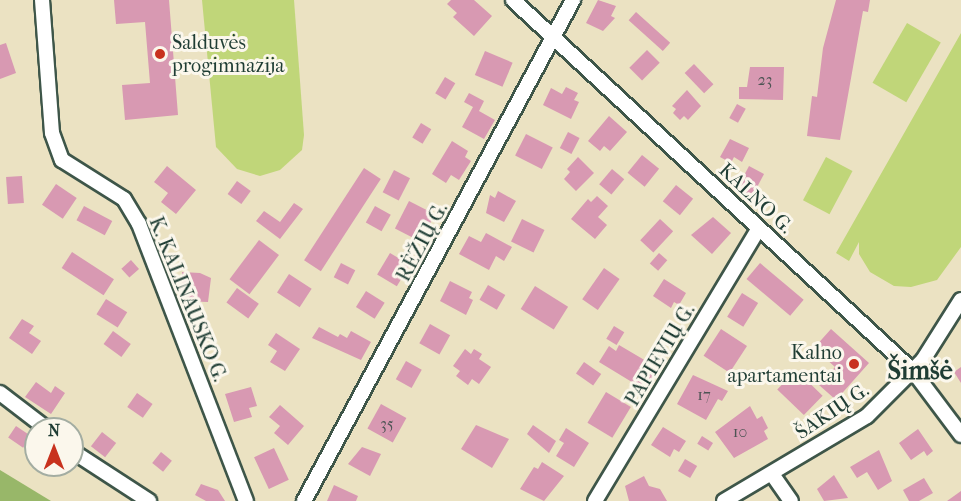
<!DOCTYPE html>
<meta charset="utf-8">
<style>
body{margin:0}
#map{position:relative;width:961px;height:501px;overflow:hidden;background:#ebe2c2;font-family:"IM FELL French Canon",serif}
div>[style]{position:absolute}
.green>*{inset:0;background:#c0d679;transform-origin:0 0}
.forest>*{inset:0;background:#98b769}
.building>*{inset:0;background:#d899b2;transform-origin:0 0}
.roads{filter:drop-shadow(2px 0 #3e5649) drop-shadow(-2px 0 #3e5649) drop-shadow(0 2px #3e5649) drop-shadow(0 -2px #3e5649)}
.street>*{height:14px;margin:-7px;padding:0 7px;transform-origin:7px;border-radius:7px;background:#fff}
.dots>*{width:16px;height:16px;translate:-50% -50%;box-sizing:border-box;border:3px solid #fbf7ec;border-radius:50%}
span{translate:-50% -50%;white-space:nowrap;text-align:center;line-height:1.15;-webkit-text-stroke:6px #fbf7ec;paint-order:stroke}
.number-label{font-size:16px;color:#4d5454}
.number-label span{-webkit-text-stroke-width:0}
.poi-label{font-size:20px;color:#1f3d34}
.left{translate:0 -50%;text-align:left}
.right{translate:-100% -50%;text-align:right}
.street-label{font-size:20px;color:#1f3d34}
.district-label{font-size:26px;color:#1f3d34;font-weight:700}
.north{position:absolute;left:24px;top:417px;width:60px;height:60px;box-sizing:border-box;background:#fbf7ec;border:2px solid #a3ada2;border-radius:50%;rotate:0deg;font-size:16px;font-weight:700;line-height:24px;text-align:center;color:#1f3d34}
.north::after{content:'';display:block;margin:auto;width:21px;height:27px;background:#c8321e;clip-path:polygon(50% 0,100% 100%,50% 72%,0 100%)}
</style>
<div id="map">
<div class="green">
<div style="clip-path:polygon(202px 0,294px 0,304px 135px,302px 150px,280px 170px,260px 176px,237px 169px,216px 147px)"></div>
<div style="left:907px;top:23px;width:39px;height:69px;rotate:30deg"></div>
<div style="clip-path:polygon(961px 33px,961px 247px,937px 280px,911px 287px,894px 286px,870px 272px,859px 254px,859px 242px,849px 261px,836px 253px)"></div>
<div style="left:826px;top:157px;width:30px;height:49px;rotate:28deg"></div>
</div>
<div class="forest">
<div style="clip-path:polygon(0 470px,51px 501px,0 501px)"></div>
</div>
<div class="building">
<div style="clip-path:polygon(114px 0,169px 0,178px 115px,125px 120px,122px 85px,150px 83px,145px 22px,116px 24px)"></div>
<div style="clip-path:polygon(451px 0,474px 0,492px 16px,474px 36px,453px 17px,457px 13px,447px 4px)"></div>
<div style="clip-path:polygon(598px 0,616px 6px,611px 16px,615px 18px,603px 31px,586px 23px)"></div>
<div style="clip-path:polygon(836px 0,870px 0,868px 12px,863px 11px,840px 140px,807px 136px,812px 96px,817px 97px,823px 48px)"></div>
<div style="left:636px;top:12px;width:46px;height:11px;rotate:42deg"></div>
<div style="clip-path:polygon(6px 43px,16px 73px,0 79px,0 45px)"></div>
<div style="left:647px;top:50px;width:18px;height:25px;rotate:45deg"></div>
<div style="left:485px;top:51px;width:30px;height:26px;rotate:23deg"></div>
<div style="left:694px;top:64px;width:28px;height:13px;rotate:46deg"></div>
<div style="clip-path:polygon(750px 67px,784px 67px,783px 100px,739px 99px,739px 87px,747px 87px)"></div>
<div style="left:445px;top:77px;width:12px;height:19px;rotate:31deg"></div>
<div style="clip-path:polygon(566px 87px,578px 93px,574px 100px,579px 102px,571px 119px,543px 105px,551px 88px,562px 94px)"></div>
<div style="clip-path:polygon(687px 90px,701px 106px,688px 120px,684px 116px,680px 120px,673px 113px,676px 109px,672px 106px)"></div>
<div style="clip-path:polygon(469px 93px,484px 101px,479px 111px,495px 120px,484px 139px,462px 127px,473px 107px,464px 102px)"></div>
<div style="left:737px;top:104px;width:10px;height:16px;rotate:29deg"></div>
<div style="clip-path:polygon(609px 116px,627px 132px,610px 151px,604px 146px,600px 151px,588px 141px)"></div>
<div style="left:421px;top:123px;width:12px;height:17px;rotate:31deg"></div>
<div style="left:568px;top:132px;width:13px;height:18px;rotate:27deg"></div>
<div style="left:526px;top:134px;width:30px;height:24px;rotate:27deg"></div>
<div style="clip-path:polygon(730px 139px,749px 148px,742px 162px,734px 157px,731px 163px,720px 157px)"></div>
<div style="clip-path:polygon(452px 141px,468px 151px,465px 157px,471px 161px,459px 180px,451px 175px,446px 183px,432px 174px)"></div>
<div style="left:642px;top:155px;width:22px;height:23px;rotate:39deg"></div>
<div style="clip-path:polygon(578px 157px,594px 173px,576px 191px,564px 179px,570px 172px,567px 169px)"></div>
<div style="clip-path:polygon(167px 166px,196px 190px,176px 214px,161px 202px,168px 193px,154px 182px)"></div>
<div style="left:749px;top:166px;width:17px;height:26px;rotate:28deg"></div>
<div style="left:364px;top:168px;width:20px;height:110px;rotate:33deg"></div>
<div style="left:612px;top:169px;width:16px;height:20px;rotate:40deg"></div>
<div style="left:394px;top:170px;width:18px;height:25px;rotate:27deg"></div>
<div style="left:22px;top:176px;width:27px;height:16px;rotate:86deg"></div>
<div style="left:237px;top:181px;width:17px;height:16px;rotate:36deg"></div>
<div style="left:56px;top:184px;width:25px;height:25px;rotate:34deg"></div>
<div style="left:676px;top:185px;width:22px;height:21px;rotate:39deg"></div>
<div style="clip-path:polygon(498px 191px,516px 201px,504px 222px,486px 213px,490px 195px,495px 198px)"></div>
<div style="clip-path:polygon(597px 196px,608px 206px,598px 217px,607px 225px,595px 239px,571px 219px,588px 199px,591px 202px)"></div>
<div style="left:409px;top:201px;width:29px;height:31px;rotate:27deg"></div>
<div style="clip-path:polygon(294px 203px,303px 209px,280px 239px,256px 221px,264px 211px,280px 222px)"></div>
<div style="left:84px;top:206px;width:32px;height:16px;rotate:28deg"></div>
<div style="left:375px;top:206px;width:18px;height:19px;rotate:29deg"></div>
<div style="clip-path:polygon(713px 217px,731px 233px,712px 254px,691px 235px)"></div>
<div style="left:522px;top:219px;width:25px;height:25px;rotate:26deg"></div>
<div style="left:660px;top:219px;width:18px;height:29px;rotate:43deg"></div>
<div style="clip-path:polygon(486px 233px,512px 247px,504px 261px,496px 256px,489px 270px,459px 254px,469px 236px,481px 242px)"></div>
<div style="left:259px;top:240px;width:25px;height:49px;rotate:37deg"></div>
<div style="left:72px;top:252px;width:50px;height:19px;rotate:33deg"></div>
<div style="left:390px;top:253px;width:23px;height:25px;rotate:31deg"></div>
<div style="left:659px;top:253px;width:11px;height:14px;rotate:41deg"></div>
<div style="left:131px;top:260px;width:12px;height:13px;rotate:48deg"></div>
<div style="left:341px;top:263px;width:16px;height:16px;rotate:27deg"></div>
<div style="left:760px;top:263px;width:57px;height:21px;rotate:40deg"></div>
<div style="left:604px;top:268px;width:19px;height:38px;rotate:35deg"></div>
<div style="clip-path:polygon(182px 272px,200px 273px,211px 278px,208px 302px,182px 301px)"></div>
<div style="left:289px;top:274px;width:27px;height:22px;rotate:33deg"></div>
<div style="clip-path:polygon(664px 279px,686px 293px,679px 305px,674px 302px,671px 308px,653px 296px)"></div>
<div style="clip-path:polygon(450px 281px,472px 292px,469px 298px,473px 300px,466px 315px,440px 301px)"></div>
<div style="left:488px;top:285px;width:20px;height:17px;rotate:30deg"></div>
<div style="left:535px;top:286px;width:39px;height:27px;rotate:32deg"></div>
<div style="left:237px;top:288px;width:27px;height:18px;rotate:36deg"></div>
<div style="left:366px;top:291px;width:22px;height:19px;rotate:32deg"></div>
<div style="left:742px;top:293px;width:19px;height:28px;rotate:32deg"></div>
<div style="left:106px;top:299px;width:25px;height:18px;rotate:32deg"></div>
<div style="clip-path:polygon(22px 319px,34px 326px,29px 333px,41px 341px,32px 354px,9px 338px)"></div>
<div style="left:430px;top:324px;width:23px;height:22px;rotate:29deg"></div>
<div style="left:614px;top:326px;width:12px;height:15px;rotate:31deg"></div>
<div style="clip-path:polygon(319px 327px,338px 337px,340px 334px,347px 338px,351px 331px,371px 342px,361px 360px,312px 338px)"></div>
<div style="left:721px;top:329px;width:31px;height:32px;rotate:33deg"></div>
<div style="clip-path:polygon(831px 329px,869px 363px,836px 400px,819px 385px,835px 367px,814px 348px)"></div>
<div style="left:113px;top:331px;width:22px;height:16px;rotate:36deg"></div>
<div style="clip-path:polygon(276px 333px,300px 349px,285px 371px,270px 362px,277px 351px,268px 345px)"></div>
<div style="clip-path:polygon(619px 345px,658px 368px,645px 390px,599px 362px,609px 346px,616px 351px)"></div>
<div style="clip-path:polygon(465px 349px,471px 354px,474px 349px,482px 354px,479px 359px,491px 367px,479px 384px,472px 379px,468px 385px,456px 376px,460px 371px,453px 366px)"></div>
<div style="left:406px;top:361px;width:18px;height:21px;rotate:29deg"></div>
<div style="left:584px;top:362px;width:21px;height:14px;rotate:35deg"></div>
<div style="clip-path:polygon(961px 367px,961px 383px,954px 372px)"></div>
<div style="left:796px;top:370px;width:37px;height:27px;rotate:44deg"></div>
<div style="clip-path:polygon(693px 375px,728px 391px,722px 401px,718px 399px,706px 420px,677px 404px)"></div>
<div style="clip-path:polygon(36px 382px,51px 393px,55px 386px,65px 393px,51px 414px,25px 397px)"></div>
<div style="clip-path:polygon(251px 387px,257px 406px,249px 408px,252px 417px,234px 422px,225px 394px)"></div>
<div style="left:606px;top:392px;width:29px;height:36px;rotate:31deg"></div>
<div style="left:137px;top:393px;width:19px;height:17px;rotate:35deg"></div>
<div style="left:381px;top:404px;width:29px;height:28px;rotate:29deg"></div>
<div style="clip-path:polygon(280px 405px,304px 426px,288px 445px,274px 433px,280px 426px,269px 417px)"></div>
<div style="clip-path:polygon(750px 406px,757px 419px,762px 416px,768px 428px,764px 431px,768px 439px,734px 458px,715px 432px)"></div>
<div style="clip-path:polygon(476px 425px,509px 439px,492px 468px,461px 449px)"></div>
<div style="clip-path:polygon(533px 425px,556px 441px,549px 453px,527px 434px)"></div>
<div style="left:16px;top:426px;width:18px;height:14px;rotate:34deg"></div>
<div style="clip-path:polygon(663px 427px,686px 441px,679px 452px,674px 449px,670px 457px,651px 445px)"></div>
<div style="clip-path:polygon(566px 428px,589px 443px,574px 467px,556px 456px,564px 443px,559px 440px)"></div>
<div style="clip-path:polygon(918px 429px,933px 451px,927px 456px,924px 451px,911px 460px,899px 443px)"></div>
<div style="left:102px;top:432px;width:18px;height:18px;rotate:38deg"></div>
<div style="left:702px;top:436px;width:13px;height:9px;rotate:32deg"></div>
<div style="clip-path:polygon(362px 447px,381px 454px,370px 476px,348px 464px)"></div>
<div style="left:274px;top:448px;width:35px;height:22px;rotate:65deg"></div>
<div style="clip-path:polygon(879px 450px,892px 481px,878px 490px,867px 472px,857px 478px,850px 467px)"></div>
<div style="left:161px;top:452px;width:14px;height:14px;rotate:39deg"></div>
<div style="left:685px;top:459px;width:14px;height:14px;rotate:30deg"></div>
<div style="clip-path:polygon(542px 462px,564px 476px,544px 501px,520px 489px,534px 467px,538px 469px)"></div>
<div style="clip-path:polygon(834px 475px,848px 498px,824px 501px,817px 489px)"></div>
<div style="clip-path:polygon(644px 476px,649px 486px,660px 489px,667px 501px,629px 501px,625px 486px)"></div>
<div style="clip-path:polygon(924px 478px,933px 493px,919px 501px,909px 501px,903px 490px)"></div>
<div style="clip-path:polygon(201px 484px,218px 490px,225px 501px,206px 501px,195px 495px)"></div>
<div style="clip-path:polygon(334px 485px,358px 496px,356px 501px,327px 501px)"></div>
<div style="clip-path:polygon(961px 491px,961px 501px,947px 501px)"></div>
</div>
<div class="roads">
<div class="street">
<div style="left:42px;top:0;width:133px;rotate:85.7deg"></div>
<div style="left:52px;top:133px;width:29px;rotate:70deg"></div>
<div style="left:62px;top:160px;width:73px;rotate:32.2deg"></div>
<div style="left:124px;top:199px;width:29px;rotate:59deg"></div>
<div style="left:139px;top:224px;width:297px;rotate:68.9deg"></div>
<div style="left:513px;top:0;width:546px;rotate:42.85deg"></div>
<div style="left:913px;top:371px;width:80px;rotate:53.1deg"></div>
<div style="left:0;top:393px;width:59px;rotate:37.5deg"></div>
<div style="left:72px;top:451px;width:92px;rotate:33deg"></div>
<div style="left:772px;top:474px;width:33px;rotate:55deg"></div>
<div style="left:304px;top:501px;width:569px;rotate:-61.77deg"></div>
<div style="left:595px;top:501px;width:318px;rotate:-59deg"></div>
<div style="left:724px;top:501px;width:166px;rotate:-30.7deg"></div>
<div style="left:867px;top:416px;width:79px;rotate:-45deg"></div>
<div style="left:923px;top:360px;width:71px;rotate:-57.7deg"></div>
</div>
</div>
<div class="dots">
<div style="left:160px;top:54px;background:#c8321e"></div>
<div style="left:854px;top:364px;background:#c8321e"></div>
</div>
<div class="number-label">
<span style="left:765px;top:80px">23</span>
<span style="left:704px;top:395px">17</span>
<span style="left:387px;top:424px">35</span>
<span style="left:740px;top:432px">10</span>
</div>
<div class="poi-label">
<span class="left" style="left:172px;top:54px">Salduvės<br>progimnazija</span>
<span class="right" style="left:842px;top:364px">Kalno<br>apartamentai</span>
</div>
<div class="street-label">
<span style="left:756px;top:198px;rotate:43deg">KALNO G.</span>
<span style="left:422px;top:242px;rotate:-62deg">RĖŽIŲ G.</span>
<span style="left:188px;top:299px;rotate:68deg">K. KALINAUSKO G.</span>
<span style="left:660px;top:355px;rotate:-59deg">PAPIEVIŲ G.</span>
<span style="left:832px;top:411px;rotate:-34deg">ŠAKIŲ G.</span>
</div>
<div class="district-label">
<span style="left:920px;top:371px">Šimšė</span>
</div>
<div class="north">N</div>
</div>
